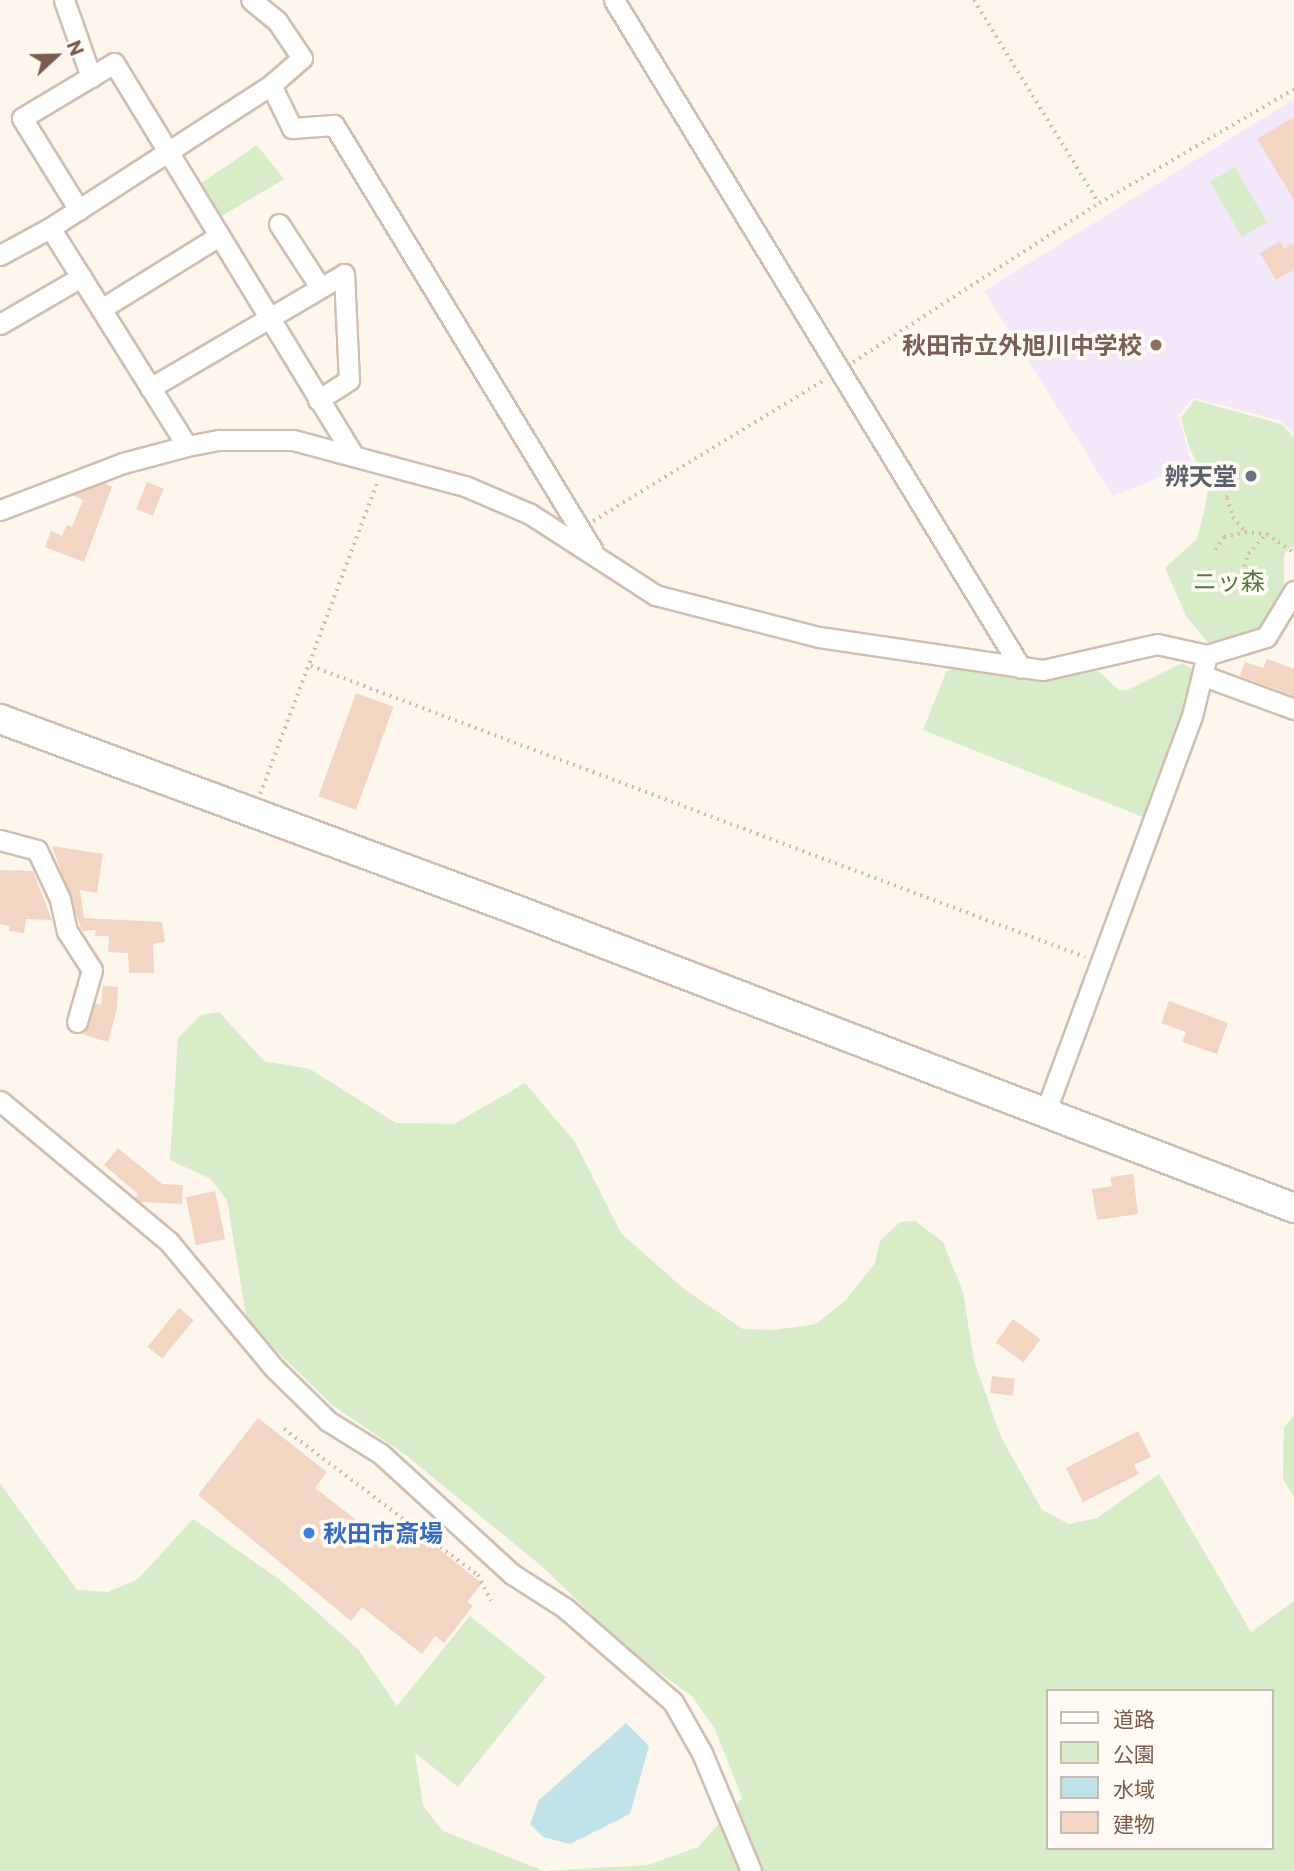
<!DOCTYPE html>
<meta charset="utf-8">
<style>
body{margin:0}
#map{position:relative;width:1294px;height:1871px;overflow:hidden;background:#fdf6ec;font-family:Commissioner,"Noto Sans JP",sans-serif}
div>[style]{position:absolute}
.education>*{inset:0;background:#f3e8fa}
.green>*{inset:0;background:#d8ecc9;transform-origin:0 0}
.water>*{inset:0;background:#bfe3e8}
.building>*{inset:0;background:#f3d5c3;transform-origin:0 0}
.path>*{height:3.5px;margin-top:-1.75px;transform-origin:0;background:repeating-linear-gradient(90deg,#d9b8a5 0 2px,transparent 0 7px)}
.roads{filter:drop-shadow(2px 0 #d1beb0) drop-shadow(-2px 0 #d1beb0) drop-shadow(0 2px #d1beb0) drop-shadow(0 -2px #d1beb0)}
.street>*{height:19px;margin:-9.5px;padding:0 9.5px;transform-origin:9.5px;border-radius:9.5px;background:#fff}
.secondary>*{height:28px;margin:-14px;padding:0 14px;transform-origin:14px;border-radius:14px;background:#fff}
.dots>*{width:19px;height:19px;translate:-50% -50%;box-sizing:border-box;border:4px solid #fffaf3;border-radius:50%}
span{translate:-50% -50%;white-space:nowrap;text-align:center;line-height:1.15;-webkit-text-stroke:7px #fffaf3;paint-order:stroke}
.education-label{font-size:24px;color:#785e54;font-weight:700}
.right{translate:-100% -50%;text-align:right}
.worship-label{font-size:24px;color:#5b616d;font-weight:700}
.park-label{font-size:24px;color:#537a41}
.shop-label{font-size:24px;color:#366cbe;font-weight:700}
.left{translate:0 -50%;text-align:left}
.legend{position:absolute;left:1046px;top:1689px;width:228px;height:161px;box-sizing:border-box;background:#fffaf3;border:2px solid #cabbb1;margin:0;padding:9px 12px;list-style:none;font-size:21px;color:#7a5c4d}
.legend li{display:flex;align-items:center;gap:14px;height:35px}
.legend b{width:35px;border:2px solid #cabbb1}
.north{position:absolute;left:21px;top:21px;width:70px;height:70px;-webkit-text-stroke:5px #fffaf3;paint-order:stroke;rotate:68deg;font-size:19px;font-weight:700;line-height:28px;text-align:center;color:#7a5c4d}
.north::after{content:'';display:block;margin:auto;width:24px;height:32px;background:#7a5c4d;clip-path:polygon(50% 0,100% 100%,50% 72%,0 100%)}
</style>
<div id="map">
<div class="education">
<div style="clip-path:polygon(1294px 99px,1294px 434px,1281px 421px,1194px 398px,1178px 415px,1192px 465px,1113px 496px,984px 291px)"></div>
</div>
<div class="green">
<div style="clip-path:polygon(257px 145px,284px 179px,217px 219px,197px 186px)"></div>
<div style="left:1235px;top:167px;width:64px;height:29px;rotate:60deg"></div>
<div style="clip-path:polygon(1194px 400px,1281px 424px,1294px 437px,1294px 545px,1284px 554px,1284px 595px,1261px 630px,1208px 643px,1186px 616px,1165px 568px,1197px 539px,1205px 508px,1209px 483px,1190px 450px,1181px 418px)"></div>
<div style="clip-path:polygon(1182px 663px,1192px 669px,1195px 680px,1143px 817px,923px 730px,946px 672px,954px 668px,1041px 677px,1098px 671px,1119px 690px,1127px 690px)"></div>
<div style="clip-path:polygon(evenodd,219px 1012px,264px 1061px,310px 1069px,396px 1123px,454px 1124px,525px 1083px,575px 1142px,621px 1233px,684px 1289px,743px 1329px,773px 1330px,816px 1324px,846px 1300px,875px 1263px,880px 1241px,900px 1222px,915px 1221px,943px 1242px,963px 1292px,974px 1361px,1001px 1437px,1042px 1510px,1069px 1524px,1097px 1518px,1159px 1474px,1251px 1632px,1294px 1601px,1294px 1871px,0 1871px,0 1483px,77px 1590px,108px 1592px,138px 1579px,193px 1519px,283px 1582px,358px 1649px,397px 1706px,470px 1616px,546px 1677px,458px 1787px,415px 1753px,423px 1806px,443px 1831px,544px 1871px,648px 1865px,698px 1847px,742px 1798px,715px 1729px,692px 1696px,629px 1651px,545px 1569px,407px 1456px,332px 1405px,247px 1322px,227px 1200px,211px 1179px,170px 1160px,178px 1038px,201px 1015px,219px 1012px,1047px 1691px,1271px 1691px,1271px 1848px,1047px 1848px,1047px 1691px)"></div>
<div style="clip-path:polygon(1294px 1416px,1294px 1497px,1283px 1479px,1284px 1427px)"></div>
</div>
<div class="water">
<div style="clip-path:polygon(626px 1723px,649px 1746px,630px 1814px,570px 1844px,543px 1837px,530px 1824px,539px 1800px)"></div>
</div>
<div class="building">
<div style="clip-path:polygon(1294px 117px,1294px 200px,1257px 139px)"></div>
<div style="clip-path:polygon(1280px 241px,1284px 249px,1294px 243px,1294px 269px,1276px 280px,1260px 253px)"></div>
<div style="left:147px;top:482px;width:18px;height:29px;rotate:22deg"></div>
<div style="clip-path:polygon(104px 483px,112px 487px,84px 562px,45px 547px,51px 531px,62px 536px,67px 525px,72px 527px,83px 500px,72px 495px)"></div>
<div style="clip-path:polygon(1267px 659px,1294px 669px,1294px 696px,1240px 676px,1245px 662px,1263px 668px)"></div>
<div style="left:356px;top:693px;width:40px;height:110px;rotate:20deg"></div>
<div style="clip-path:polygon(52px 846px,103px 854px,97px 893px,80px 890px,84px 918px,162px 922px,165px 942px,153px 944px,154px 973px,129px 973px,128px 953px,108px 952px,109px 936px,95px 936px,96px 930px,82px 931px)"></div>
<div style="clip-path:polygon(0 870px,33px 871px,52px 920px,26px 919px,24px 933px,9px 931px,9px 926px,0 924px)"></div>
<div style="clip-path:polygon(103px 986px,118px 987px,117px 1009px,108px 1042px,84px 1035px,95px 1003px,101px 1005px)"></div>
<div style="clip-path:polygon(1169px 1001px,1228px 1023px,1217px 1054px,1182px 1042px,1186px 1032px,1161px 1023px)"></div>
<div style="clip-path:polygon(118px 1148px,162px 1184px,183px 1185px,182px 1204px,140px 1202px,135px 1198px,138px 1194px,104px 1165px)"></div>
<div style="clip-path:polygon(1133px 1174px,1138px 1214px,1097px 1220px,1092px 1189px,1112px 1186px,1110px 1177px)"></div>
<div style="left:215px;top:1191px;width:49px;height:30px;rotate:78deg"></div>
<div style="left:179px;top:1308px;width:19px;height:50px;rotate:39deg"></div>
<div style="left:1013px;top:1319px;width:34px;height:29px;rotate:36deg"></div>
<div style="left:992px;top:1376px;width:23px;height:17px;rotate:7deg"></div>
<div style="clip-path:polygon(258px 1418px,327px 1472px,315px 1488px,390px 1546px,407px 1524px,482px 1583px,467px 1602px,473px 1606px,444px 1643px,435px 1636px,422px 1654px,362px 1607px,351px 1621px,198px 1495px)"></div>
<div style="clip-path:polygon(1138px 1431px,1151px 1457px,1134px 1465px,1139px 1474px,1083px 1502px,1066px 1468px)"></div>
</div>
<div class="path">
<div style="left:974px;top:0;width:238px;rotate:58.4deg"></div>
<div style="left:853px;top:362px;width:293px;rotate:-32.9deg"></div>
<div style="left:1099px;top:203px;width:226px;rotate:-30.3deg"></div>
<div style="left:1247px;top:476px;width:12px;rotate:-175deg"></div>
<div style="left:1235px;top:475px;width:9px;rotate:126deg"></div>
<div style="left:1230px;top:482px;width:16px;rotate:101deg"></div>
<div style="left:1227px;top:498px;width:20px;rotate:72deg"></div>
<div style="left:1233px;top:517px;width:19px;rotate:51deg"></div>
<div style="left:1245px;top:532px;width:22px;rotate:5deg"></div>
<div style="left:1267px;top:534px;width:33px;rotate:35deg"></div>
<div style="left:593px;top:521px;width:273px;rotate:-31.4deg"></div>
<div style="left:1215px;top:550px;width:16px;rotate:-55deg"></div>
<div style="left:1224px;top:537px;width:22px;rotate:-13deg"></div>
<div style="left:1243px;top:589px;width:9px;rotate:-108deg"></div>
<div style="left:1240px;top:580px;width:27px;rotate:-73deg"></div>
<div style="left:1248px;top:554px;width:26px;rotate:-47deg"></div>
<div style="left:311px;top:666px;width:827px;rotate:20.6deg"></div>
<div style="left:260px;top:794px;width:335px;rotate:-69.4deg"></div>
<div style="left:284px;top:1429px;width:243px;rotate:37deg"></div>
<div style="left:478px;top:1575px;width:29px;rotate:63deg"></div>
</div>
<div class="roads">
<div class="street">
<div style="left:64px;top:0;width:82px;rotate:70.7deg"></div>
<div style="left:614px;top:0;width:782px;rotate:58.65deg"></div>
<div style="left:271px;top:85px;width:48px;rotate:64deg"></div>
<div style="left:292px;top:128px;width:42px;rotate:-4.1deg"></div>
<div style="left:334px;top:125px;width:497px;rotate:58.7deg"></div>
<div style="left:79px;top:210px;width:108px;rotate:-121.8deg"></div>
<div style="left:22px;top:118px;width:107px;rotate:-30.9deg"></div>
<div style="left:114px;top:63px;width:456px;rotate:58.6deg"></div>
<div style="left:279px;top:224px;width:75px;rotate:56.9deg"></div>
<div style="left:0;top:255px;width:57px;rotate:-28.4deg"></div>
<div style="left:101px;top:309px;width:137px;rotate:-31.8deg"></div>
<div style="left:0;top:324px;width:94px;rotate:-30.1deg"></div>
<div style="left:150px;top:388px;width:225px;rotate:-30.4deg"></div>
<div style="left:344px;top:274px;width:106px;rotate:87.3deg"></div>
<div style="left:349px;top:380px;width:37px;rotate:147deg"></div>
<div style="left:187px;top:446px;width:257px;rotate:-122.1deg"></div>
<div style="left:50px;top:228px;width:263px;rotate:-32.9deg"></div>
<div style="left:271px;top:85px;width:41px;rotate:-41.1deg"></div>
<div style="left:302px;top:58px;width:45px;rotate:-124deg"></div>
<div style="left:277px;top:21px;width:33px;rotate:-141deg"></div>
<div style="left:0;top:510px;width:132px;rotate:-20.9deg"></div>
<div style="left:123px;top:463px;width:66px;rotate:-14.9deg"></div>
<div style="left:187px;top:446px;width:33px;rotate:-11deg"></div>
<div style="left:219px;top:440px;width:74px"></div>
<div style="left:293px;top:440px;width:178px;rotate:15deg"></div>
<div style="left:465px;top:486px;width:71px;rotate:23.3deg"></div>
<div style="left:530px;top:514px;width:149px;rotate:32.9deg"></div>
<div style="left:655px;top:595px;width:169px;rotate:14.4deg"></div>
<div style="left:819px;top:637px;width:226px;rotate:8.4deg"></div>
<div style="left:1043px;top:670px;width:117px;rotate:-12.8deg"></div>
<div style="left:1157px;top:644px;width:51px;rotate:12.4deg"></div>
<div style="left:1204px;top:676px;width:96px;rotate:20.1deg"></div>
<div style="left:0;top:840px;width:38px;rotate:15deg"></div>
<div style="left:37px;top:850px;width:54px;rotate:64.9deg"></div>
<div style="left:60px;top:899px;width:33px;rotate:78deg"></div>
<div style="left:67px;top:931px;width:46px;rotate:57.3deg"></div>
<div style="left:92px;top:970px;width:54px;rotate:106.1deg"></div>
<div style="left:0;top:1101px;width:220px;rotate:39.8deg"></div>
<div style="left:169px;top:1242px;width:164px;rotate:50.2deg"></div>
<div style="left:274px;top:1368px;width:76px;rotate:44.5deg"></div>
<div style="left:328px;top:1421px;width:62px;rotate:31.9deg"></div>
<div style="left:381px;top:1454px;width:178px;rotate:42.5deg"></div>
<div style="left:512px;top:1574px;width:63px;rotate:32.7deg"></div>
<div style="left:565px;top:1608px;width:143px;rotate:41deg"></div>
<div style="left:673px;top:1702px;width:59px;rotate:60.4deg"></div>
<div style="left:702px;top:1753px;width:128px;rotate:67.4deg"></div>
<div style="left:1045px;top:1113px;width:423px;rotate:-69.7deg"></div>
<div style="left:1192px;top:716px;width:63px;rotate:-76.2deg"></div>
<div style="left:1207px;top:655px;width:62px;rotate:-17deg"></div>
<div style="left:1266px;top:637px;width:54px;rotate:-58.7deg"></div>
</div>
<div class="secondary">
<div style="left:0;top:719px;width:548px;rotate:20.29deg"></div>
<div style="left:514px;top:909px;width:835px;rotate:20.97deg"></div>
</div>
</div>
<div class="dots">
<div style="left:1156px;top:345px;background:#8d6e63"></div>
<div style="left:1251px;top:476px;background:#6b7280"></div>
<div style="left:309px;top:1533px;background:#3f7fe0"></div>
</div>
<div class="education-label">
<span class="right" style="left:1142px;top:345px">秋田市立外旭川中学校</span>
</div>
<div class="worship-label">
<span class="right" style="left:1237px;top:476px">辨天堂</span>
</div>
<div class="park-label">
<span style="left:1229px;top:581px">ニッ森</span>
</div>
<div class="shop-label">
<span class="left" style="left:323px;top:1533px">秋田市斎場</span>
</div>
<ul class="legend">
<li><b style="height:9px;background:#fff"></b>道路</li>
<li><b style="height:19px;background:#d8ecc9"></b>公園</li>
<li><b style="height:19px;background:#bfe3e8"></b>水域</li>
<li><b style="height:19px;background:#f3d5c3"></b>建物</li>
</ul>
<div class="north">N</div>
</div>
